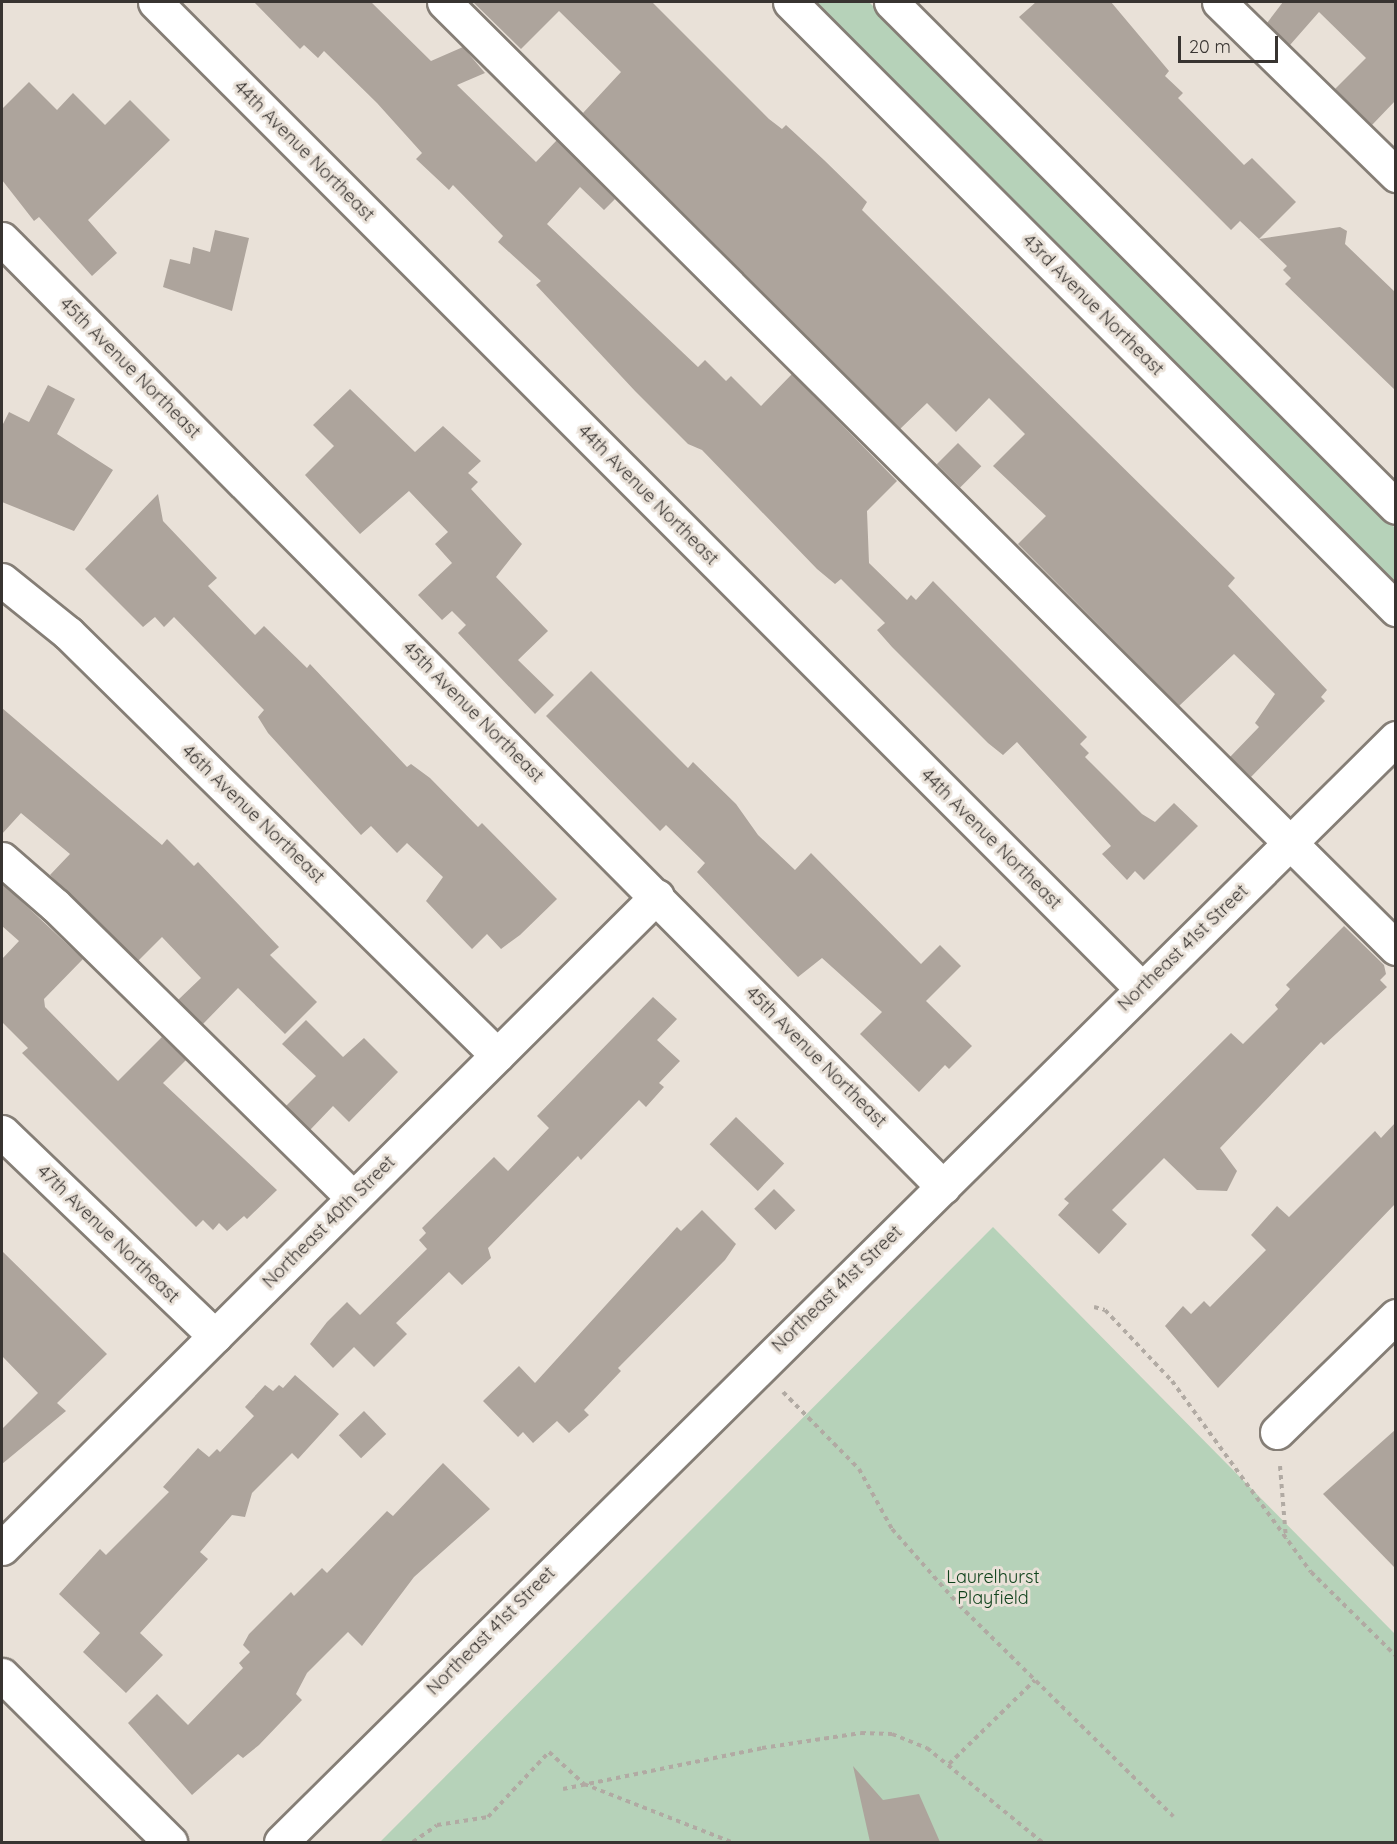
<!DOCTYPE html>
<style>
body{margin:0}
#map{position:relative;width:1397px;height:1844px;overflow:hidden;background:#e9e1d8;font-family:Quicksand,sans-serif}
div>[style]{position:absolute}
.green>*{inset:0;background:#b6d2b9}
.building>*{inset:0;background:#ada49c;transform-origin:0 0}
.path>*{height:4px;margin-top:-2px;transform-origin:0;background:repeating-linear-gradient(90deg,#b1aaa3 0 4.5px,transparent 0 9px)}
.roads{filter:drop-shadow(2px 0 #857e76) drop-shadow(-2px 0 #857e76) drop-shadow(0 2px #857e76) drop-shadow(0 -2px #857e76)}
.minor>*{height:33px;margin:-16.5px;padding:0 16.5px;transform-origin:16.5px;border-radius:16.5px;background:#fff}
span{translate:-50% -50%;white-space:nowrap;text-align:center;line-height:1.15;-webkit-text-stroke:6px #e9e1d8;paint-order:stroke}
.street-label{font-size:18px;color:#383431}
.park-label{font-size:18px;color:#0f421b}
.frame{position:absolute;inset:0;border:3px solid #383431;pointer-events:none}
.scale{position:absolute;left:1178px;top:36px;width:100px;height:27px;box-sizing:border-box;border:3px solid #383431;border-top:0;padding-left:8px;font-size:18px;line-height:21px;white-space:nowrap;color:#383431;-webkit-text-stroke:4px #e9e1d8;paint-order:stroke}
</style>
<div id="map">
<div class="green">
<div style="clip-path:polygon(814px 2px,869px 2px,1395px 528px,1395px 589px)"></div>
<div style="clip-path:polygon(993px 1227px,1395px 1634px,1395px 1842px,380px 1842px)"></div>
</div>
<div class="building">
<div style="clip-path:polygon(254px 2px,371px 2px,431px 61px,463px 47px,485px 73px,457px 85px,536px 162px,557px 140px,615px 199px,604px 210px,580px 187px,547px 224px,698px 367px,705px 360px,726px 381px,731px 376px,761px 406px,792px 374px,897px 481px,867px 511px,869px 563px,907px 600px,911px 595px,916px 600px,933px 581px,1087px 737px,1080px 744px,1089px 753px,1085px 757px,1142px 814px,1155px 822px,1174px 803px,1198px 826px,1144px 880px,1135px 871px,1127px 880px,1102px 854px,1111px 846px,1017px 742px,1003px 755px,988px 743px,892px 647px,877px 630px,885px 623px,841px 579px,835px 584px,817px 569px,702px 450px,688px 444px,635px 391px,536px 285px,541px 281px,498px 242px,503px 236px,453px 185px,449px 190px,416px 159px,422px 153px,377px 103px,324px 51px,318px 58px,304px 45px,300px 49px)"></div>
<div style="clip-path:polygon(473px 2px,652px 2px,769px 119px,782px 129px,786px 125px,824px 160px,867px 202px,862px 210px,1235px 578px,1228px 586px,1327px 690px,1321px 697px,1325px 701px,1251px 777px,1230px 757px,1259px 727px,1255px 723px,1275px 694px,1234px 654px,1179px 706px,1018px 544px,1046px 516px,993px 466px,1025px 434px,989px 398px,956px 432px,927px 403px,900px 429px,583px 113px,621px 72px,559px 11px,521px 49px)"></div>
<div style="clip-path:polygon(1036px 2px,1111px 2px,1169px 71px,1165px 76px,1183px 93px,1178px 98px,1244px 165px,1252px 158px,1296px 202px,1259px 239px,1240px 221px,1231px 230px,1019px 17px)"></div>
<div style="clip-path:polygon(1283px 2px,1395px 2px,1395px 101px,1372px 125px,1335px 89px,1366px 58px,1319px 12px,1290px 45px,1267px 23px)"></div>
<div style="clip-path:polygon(29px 82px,57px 110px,73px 93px,105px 125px,130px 100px,170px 140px,88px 220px,117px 253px,92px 276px,39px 217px,34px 221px,2px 180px,2px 109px)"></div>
<div style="clip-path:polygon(1340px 227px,1347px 231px,1345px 244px,1395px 292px,1395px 390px,1285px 284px,1291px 278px,1283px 270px,1287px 266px,1259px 239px)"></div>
<div style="clip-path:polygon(215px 230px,249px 238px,232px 311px,163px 287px,170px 259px,190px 264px,193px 247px,210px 252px)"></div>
<div style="clip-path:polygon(48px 385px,75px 399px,57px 434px,113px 470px,74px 531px,2px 502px,2px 426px,9px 412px,29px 422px)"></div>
<div style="clip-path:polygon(350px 389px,415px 452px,443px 426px,481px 461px,468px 473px,478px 482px,471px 489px,522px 544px,496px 577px,548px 631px,518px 660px,554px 695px,535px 714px,458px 633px,466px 625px,452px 611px,442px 620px,418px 595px,452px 563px,435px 544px,448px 532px,409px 491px,360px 534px,305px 475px,334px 446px,313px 425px)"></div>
<div style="left:958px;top:443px;width:33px;height:30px;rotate:45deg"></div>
<div style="clip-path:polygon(158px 494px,163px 521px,217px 578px,208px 586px,255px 635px,264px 626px,307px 668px,310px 664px,407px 767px,411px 764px,430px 778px,478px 827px,482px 823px,557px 899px,520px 935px,501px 949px,487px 934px,472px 949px,426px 901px,443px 877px,407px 843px,397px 853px,371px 826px,361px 835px,268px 733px,258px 717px,264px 710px,174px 617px,164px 627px,155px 617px,143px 627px,85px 569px)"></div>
<div style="clip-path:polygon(591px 671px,688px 768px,693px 762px,736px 804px,758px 835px,795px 870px,811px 853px,921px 964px,940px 945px,961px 966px,926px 1001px,972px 1046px,949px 1069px,945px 1065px,919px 1092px,860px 1034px,882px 1012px,822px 958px,798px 977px,697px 872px,705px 863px,666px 825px,660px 831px,546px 716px)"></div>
<div style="clip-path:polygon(2px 708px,162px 845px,167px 839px,194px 866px,198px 862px,279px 947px,270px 955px,317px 1002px,285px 1034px,238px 988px,203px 1024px,178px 1000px,201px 978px,162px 937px,138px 961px,50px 875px,70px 854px,21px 813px,2px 834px)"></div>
<div style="clip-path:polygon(2px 883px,83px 959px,44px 999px,45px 1007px,118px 1081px,162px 1037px,186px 1060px,163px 1083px,277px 1190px,247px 1219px,244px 1216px,227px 1231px,219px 1223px,213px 1230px,203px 1220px,196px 1227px,22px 1053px,28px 1048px,2px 1022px,2px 959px,19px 941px,2px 926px)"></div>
<div style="clip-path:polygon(1344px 926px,1384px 965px,1386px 974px,1380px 980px,1387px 987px,1324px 1045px,1321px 1042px,1220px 1148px,1237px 1171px,1227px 1191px,1197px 1190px,1164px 1158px,1112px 1210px,1127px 1224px,1099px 1254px,1058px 1215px,1069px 1203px,1064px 1199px,1231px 1033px,1243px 1044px,1278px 1009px,1275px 1005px,1290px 989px,1286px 985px)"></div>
<div style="clip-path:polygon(653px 997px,677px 1019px,657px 1040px,680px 1061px,659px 1083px,664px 1087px,646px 1107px,639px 1100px,581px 1160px,578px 1156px,488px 1248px,491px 1258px,462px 1285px,449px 1272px,396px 1323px,407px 1334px,374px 1367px,354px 1347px,333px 1368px,310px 1344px,327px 1322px,347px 1302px,360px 1315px,427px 1249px,419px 1240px,426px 1233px,422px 1228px,494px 1157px,508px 1171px,549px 1128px,537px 1116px)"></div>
<div style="clip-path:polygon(306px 1020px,343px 1057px,364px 1038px,398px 1072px,349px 1122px,333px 1106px,310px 1130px,286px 1106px,316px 1076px,282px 1044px)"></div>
<div style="left:736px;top:1117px;width:67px;height:38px;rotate:44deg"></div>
<div style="clip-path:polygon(1395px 1123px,1395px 1204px,1218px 1388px,1165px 1326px,1183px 1306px,1191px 1314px,1204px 1301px,1210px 1307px,1266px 1250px,1251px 1235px,1277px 1206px,1289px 1217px,1375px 1131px,1381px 1138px)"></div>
<div style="left:774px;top:1189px;width:30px;height:28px;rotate:45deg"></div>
<div style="clip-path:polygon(702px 1210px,736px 1244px,725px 1260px,618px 1368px,621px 1371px,584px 1410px,589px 1415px,569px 1433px,557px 1421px,533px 1443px,523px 1432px,518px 1437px,483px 1401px,519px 1366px,535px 1383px,677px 1227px,681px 1231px)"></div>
<div style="clip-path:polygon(2px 1251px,107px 1354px,57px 1403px,66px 1411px,2px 1464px,2px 1429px,38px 1393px,2px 1356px)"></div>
<div style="clip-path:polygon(295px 1375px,339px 1414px,298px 1459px,292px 1453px,252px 1493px,245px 1517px,232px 1515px,200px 1552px,208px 1559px,140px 1633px,163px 1655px,126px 1693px,83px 1652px,100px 1633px,59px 1594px,100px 1549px,106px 1555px,169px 1492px,163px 1487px,198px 1448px,209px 1457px,217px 1449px,220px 1452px,254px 1416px,245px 1407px,265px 1385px,273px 1391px,279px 1385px,283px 1388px)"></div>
<div style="left:364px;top:1411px;width:32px;height:35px;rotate:46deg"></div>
<div style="clip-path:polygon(1395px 1430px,1395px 1568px,1323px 1494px)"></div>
<div style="clip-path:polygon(443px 1463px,490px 1509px,414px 1577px,362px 1646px,348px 1632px,307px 1673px,296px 1694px,302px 1700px,259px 1745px,243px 1758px,238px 1754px,192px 1795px,128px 1723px,157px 1694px,188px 1725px,243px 1668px,239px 1663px,250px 1652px,243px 1645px,249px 1634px,291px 1592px,294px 1596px,322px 1568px,327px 1573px,387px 1511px,393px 1516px)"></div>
<div style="clip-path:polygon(853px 1766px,883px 1800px,919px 1794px,940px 1842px,870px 1842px)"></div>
</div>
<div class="path">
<div style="left:1094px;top:1307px;width:11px;rotate:15deg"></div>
<div style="left:1105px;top:1310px;width:98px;rotate:46.7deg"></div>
<div style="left:1172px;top:1381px;width:236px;rotate:54deg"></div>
<div style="left:1311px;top:1572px;width:120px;rotate:44.7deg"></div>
<div style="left:783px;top:1392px;width:108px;rotate:45.4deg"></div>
<div style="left:859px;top:1469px;width:68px;rotate:61.2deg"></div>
<div style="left:892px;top:1529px;width:101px;rotate:48.6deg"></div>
<div style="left:959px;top:1605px;width:301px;rotate:44.6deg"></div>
<div style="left:1280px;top:1466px;width:73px;rotate:85.3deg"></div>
<div style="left:949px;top:1764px;width:120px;rotate:-44.3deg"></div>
<div style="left:563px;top:1789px;width:203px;rotate:-11.6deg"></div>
<div style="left:762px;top:1748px;width:100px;rotate:-8.6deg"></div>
<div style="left:861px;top:1733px;width:31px;rotate:2deg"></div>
<div style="left:892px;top:1734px;width:38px;rotate:22deg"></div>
<div style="left:927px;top:1748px;width:149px;rotate:39.3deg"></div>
<div style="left:413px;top:1842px;width:29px;rotate:-35deg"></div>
<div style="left:437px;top:1825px;width:52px;rotate:-8.9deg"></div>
<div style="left:488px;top:1817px;width:89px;rotate:-46.8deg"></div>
<div style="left:549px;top:1752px;width:47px;rotate:42.4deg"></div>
<div style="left:584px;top:1784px;width:158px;rotate:21.5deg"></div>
</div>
<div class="roads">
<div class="minor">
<div style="left:155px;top:2px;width:1394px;rotate:45deg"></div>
<div style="left:444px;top:2px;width:1342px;rotate:44.82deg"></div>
<div style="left:790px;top:2px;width:858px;rotate:45.05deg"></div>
<div style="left:891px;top:2px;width:714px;rotate:45deg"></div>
<div style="left:1219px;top:2px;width:248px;rotate:44.3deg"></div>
<div style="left:2px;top:239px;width:1336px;rotate:45.21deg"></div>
<div style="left:2px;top:580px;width:85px;rotate:38.8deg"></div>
<div style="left:68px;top:633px;width:602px;rotate:44.53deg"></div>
<div style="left:2px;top:859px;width:70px;rotate:41deg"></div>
<div style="left:55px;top:905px;width:418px;rotate:44.5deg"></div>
<div style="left:2px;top:1132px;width:295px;rotate:43.8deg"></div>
<div style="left:1277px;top:1432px;width:166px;rotate:-44.3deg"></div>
<div style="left:2px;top:1548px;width:924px;rotate:-44.87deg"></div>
<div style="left:2px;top:1675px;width:237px;rotate:44.8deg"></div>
<div style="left:281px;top:1842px;width:1569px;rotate:-44.72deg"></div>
</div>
</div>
<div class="street-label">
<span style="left:304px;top:151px;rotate:45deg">44th Avenue Northeast</span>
<span style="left:1093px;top:305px;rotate:45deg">43rd Avenue Northeast</span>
<span style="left:130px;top:368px;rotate:45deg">45th Avenue Northeast</span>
<span style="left:648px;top:495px;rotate:45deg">44th Avenue Northeast</span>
<span style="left:473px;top:712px;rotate:45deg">45th Avenue Northeast</span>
<span style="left:253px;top:814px;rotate:44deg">46th Avenue Northeast</span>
<span style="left:991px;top:839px;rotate:45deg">44th Avenue Northeast</span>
<span style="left:1183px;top:948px;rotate:-44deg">Northeast 41st Street</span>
<span style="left:816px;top:1057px;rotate:45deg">45th Avenue Northeast</span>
<span style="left:329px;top:1222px;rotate:-45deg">Northeast 40th Street</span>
<span style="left:108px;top:1234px;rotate:44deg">47th Avenue Northeast</span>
<span style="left:837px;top:1289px;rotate:-44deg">Northeast 41st Street</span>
<span style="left:491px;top:1631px;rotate:-45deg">Northeast 41st Street</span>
</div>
<div class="park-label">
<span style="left:993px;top:1588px">Laurelhurst<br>Playfield</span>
</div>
<div class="frame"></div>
<div class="scale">20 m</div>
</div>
